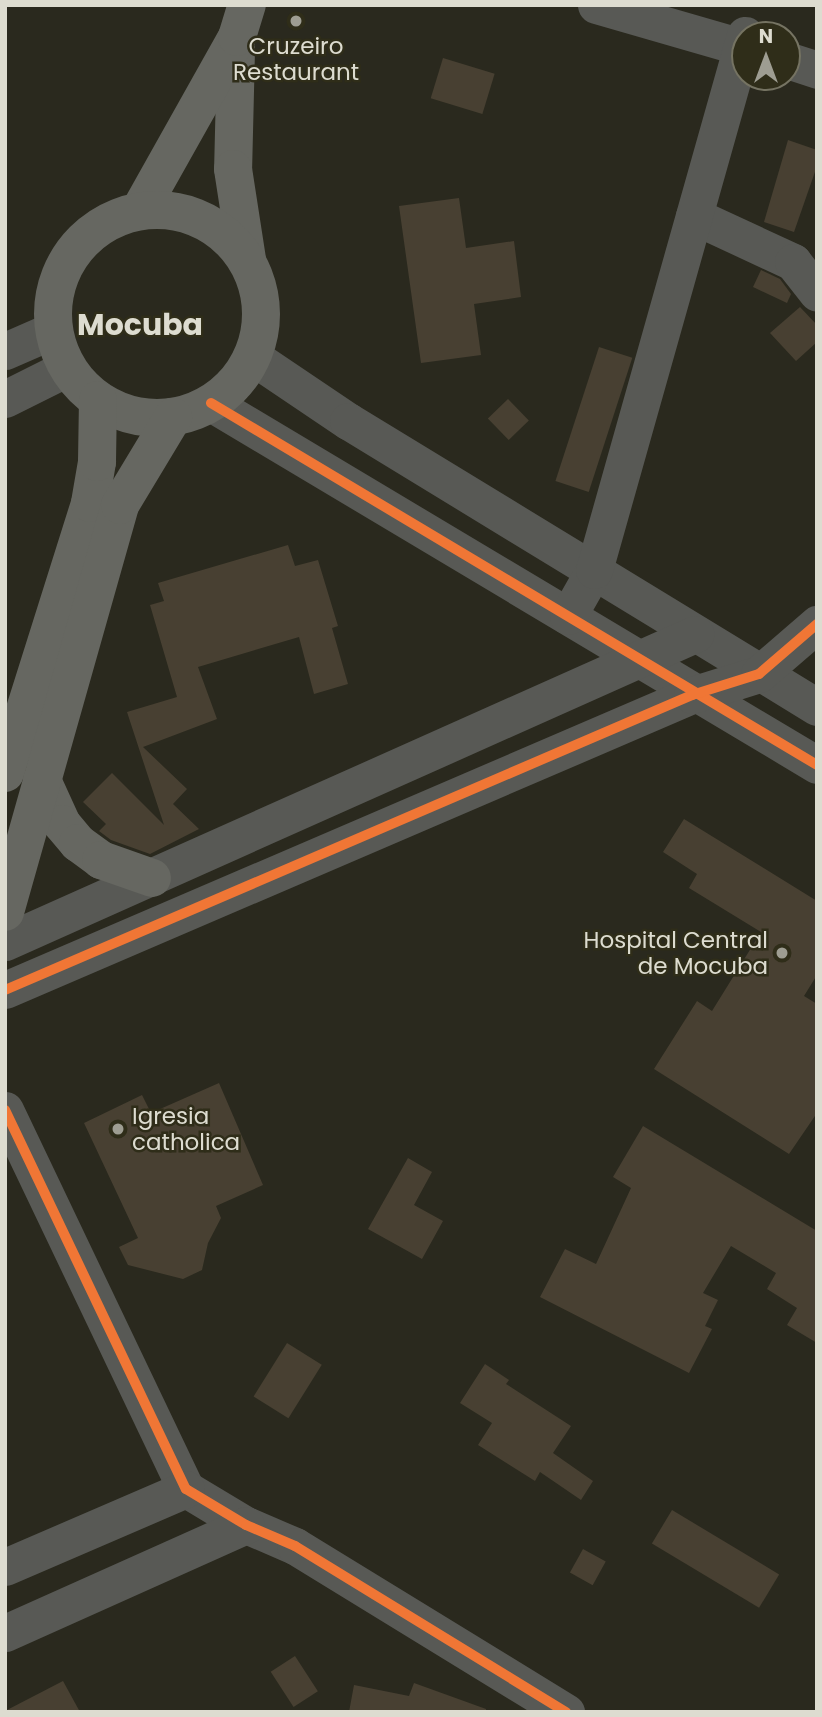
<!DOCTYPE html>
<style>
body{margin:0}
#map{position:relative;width:822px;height:1717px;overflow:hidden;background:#2a291e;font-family:Poppins,sans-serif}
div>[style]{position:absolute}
.building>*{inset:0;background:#484032;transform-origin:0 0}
.minor>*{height:37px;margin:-18.5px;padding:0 18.5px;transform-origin:18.5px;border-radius:18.5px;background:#585955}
.highway>*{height:38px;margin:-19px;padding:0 19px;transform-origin:19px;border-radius:19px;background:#666761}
.highway>.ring{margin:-19px;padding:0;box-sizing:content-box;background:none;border:38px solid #666761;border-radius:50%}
.cycleway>*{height:10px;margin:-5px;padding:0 5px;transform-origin:5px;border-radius:5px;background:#f07635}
.dots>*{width:19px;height:19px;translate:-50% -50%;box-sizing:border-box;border:4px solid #2f2d19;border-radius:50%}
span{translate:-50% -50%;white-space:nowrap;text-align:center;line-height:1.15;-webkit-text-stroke:5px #2f2d19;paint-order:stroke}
.poi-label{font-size:23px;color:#dddcd0}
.right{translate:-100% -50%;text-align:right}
.left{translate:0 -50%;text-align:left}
.district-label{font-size:30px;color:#dddcd0;font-weight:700}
.frame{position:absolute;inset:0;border:7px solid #dddcd0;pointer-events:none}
.north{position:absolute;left:731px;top:21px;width:70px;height:70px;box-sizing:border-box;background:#2f2d19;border:2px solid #757362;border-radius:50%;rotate:0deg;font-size:19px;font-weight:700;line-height:28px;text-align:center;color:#dddcd0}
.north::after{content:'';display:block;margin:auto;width:24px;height:32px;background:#9e9d92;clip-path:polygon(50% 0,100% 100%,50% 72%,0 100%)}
</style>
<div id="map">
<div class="building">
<div style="left:443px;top:58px;width:54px;height:42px;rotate:17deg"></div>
<div style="clip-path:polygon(788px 140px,817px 150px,817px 166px,794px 232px,764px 222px)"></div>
<div style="clip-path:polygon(459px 198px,466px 248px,514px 241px,521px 297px,474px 304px,481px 355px,421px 363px,399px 206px)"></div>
<div style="clip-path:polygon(761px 270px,780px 279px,791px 294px,787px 303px,753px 287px)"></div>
<div style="clip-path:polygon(800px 307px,817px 325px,817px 342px,796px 361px,770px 333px)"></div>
<div style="left:599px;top:347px;width:35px;height:141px;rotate:18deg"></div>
<div style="left:508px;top:399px;width:30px;height:28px;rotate:46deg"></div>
<div style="clip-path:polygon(288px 545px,295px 566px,318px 560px,338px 626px,332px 628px,348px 684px,314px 694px,299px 637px,198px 667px,217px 719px,143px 747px,187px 789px,173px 804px,199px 829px,150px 854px,111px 840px,99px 831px,106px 824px,83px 802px,112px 773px,164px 825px,127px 712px,177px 697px,150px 605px,164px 601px,158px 583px)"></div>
<div style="clip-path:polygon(684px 819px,817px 901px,817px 975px,804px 996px,817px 1004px,817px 1113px,789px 1154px,654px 1069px,697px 1001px,712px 1011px,761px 932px,689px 888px,697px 874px,663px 852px)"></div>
<div style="clip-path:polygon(219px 1083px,263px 1185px,216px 1206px,221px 1218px,208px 1243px,202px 1270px,183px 1279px,128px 1265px,119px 1247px,138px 1238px,84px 1123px,142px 1095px,151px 1113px)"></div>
<div style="clip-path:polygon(643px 1126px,817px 1231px,817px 1343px,787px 1325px,797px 1308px,767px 1289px,776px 1273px,731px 1246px,703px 1293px,718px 1300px,705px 1326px,712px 1329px,689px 1373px,540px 1297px,565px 1249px,596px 1264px,631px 1188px,613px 1177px)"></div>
<div style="clip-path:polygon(408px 1158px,432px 1172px,414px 1205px,443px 1221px,422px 1259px,368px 1229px)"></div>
<div style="left:287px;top:1343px;width:41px;height:63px;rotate:32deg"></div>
<div style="clip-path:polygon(485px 1364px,509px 1380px,506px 1384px,571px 1426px,553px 1453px,593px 1481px,581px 1500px,540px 1472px,535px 1481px,478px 1445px,492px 1423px,460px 1403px)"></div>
<div style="left:672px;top:1510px;width:125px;height:39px;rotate:31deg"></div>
<div style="left:583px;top:1549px;width:26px;height:27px;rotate:29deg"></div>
<div style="left:295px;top:1656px;width:42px;height:29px;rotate:57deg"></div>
<div style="clip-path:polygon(63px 1681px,80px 1712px,5px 1712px,5px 1711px)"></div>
<div style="clip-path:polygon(414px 1683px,486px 1709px,486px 1712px,349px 1712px,354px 1685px,409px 1696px)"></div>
</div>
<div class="minor">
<div style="left:596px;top:5px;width:155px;rotate:16.1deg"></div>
<div style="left:787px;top:60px;width:32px;rotate:18deg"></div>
<div style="left:694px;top:216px;width:109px;rotate:24.9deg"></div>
<div style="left:793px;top:262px;width:39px;rotate:52deg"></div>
<div style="left:5px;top:351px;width:52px;rotate:-23.6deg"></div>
<div style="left:253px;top:357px;width:115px;rotate:34deg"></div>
<div style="left:348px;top:421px;width:549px;rotate:31.38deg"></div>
<div style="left:5px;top:399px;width:69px;rotate:-26.6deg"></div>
<div style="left:211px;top:403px;width:706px;rotate:30.85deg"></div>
<div style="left:568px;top:616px;width:53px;rotate:-60.5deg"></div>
<div style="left:594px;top:570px;width:556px;rotate:-74.24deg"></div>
<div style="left:5px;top:942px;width:756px;rotate:-24.05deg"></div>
<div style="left:5px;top:990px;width:748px;rotate:-23.24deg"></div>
<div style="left:692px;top:695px;width:70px;rotate:-17.4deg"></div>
<div style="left:759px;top:674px;width:77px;rotate:-40.8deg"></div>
<div style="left:5px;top:1110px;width:420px;rotate:64.5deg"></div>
<div style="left:186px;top:1489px;width:70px;rotate:31deg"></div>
<div style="left:246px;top:1525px;width:53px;rotate:23.2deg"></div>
<div style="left:295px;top:1546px;width:318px;rotate:31.5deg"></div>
<div style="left:5px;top:1567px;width:197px;rotate:-23.3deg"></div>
<div style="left:5px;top:1633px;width:264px;rotate:-24.1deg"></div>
</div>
<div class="highway">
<div style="left:236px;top:50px;width:119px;rotate:91.4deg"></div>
<div style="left:233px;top:169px;width:91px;rotate:81.2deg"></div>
<div style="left:140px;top:210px;width:198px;rotate:-60.7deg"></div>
<div style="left:237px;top:37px;width:34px;rotate:-73deg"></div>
<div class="ring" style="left:53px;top:210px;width:170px;height:170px"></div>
<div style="left:5px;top:773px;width:283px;rotate:-72.5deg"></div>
<div style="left:90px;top:503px;width:42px;rotate:-80.3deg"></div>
<div style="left:97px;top:462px;width:62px;rotate:-89.1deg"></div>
<div style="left:42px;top:780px;width:48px;rotate:65.6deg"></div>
<div style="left:62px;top:824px;width:25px;rotate:50deg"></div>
<div style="left:78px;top:843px;width:29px;rotate:36deg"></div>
<div style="left:101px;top:860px;width:54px;rotate:19.4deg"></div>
<div style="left:5px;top:912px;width:423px;rotate:-74.2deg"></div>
<div style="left:120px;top:505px;width:103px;rotate:-58.9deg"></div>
</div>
<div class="cycleway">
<div style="left:211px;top:403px;width:706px;rotate:30.85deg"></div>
<div style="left:5px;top:990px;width:748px;rotate:-23.24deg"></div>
<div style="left:692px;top:695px;width:70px;rotate:-17.4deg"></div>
<div style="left:759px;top:674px;width:77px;rotate:-40.8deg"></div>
<div style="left:5px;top:1110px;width:420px;rotate:64.5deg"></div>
<div style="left:186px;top:1489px;width:70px;rotate:31deg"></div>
<div style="left:246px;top:1525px;width:53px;rotate:23.2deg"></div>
<div style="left:295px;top:1546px;width:318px;rotate:31.5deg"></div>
</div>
<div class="dots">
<div style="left:296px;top:21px;background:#9e9d92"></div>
<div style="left:782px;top:953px;background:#9e9d92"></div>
<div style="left:118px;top:1129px;background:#9e9d92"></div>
</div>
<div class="poi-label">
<span style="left:296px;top:59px">Cruzeiro<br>Restaurant</span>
<span class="right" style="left:768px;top:953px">Hospital Central<br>de Mocuba</span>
<span class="left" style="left:132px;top:1129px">Igresia<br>catholica</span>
</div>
<div class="district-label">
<span style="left:140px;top:325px">Mocuba</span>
</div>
<div class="frame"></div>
<div class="north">N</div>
</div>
